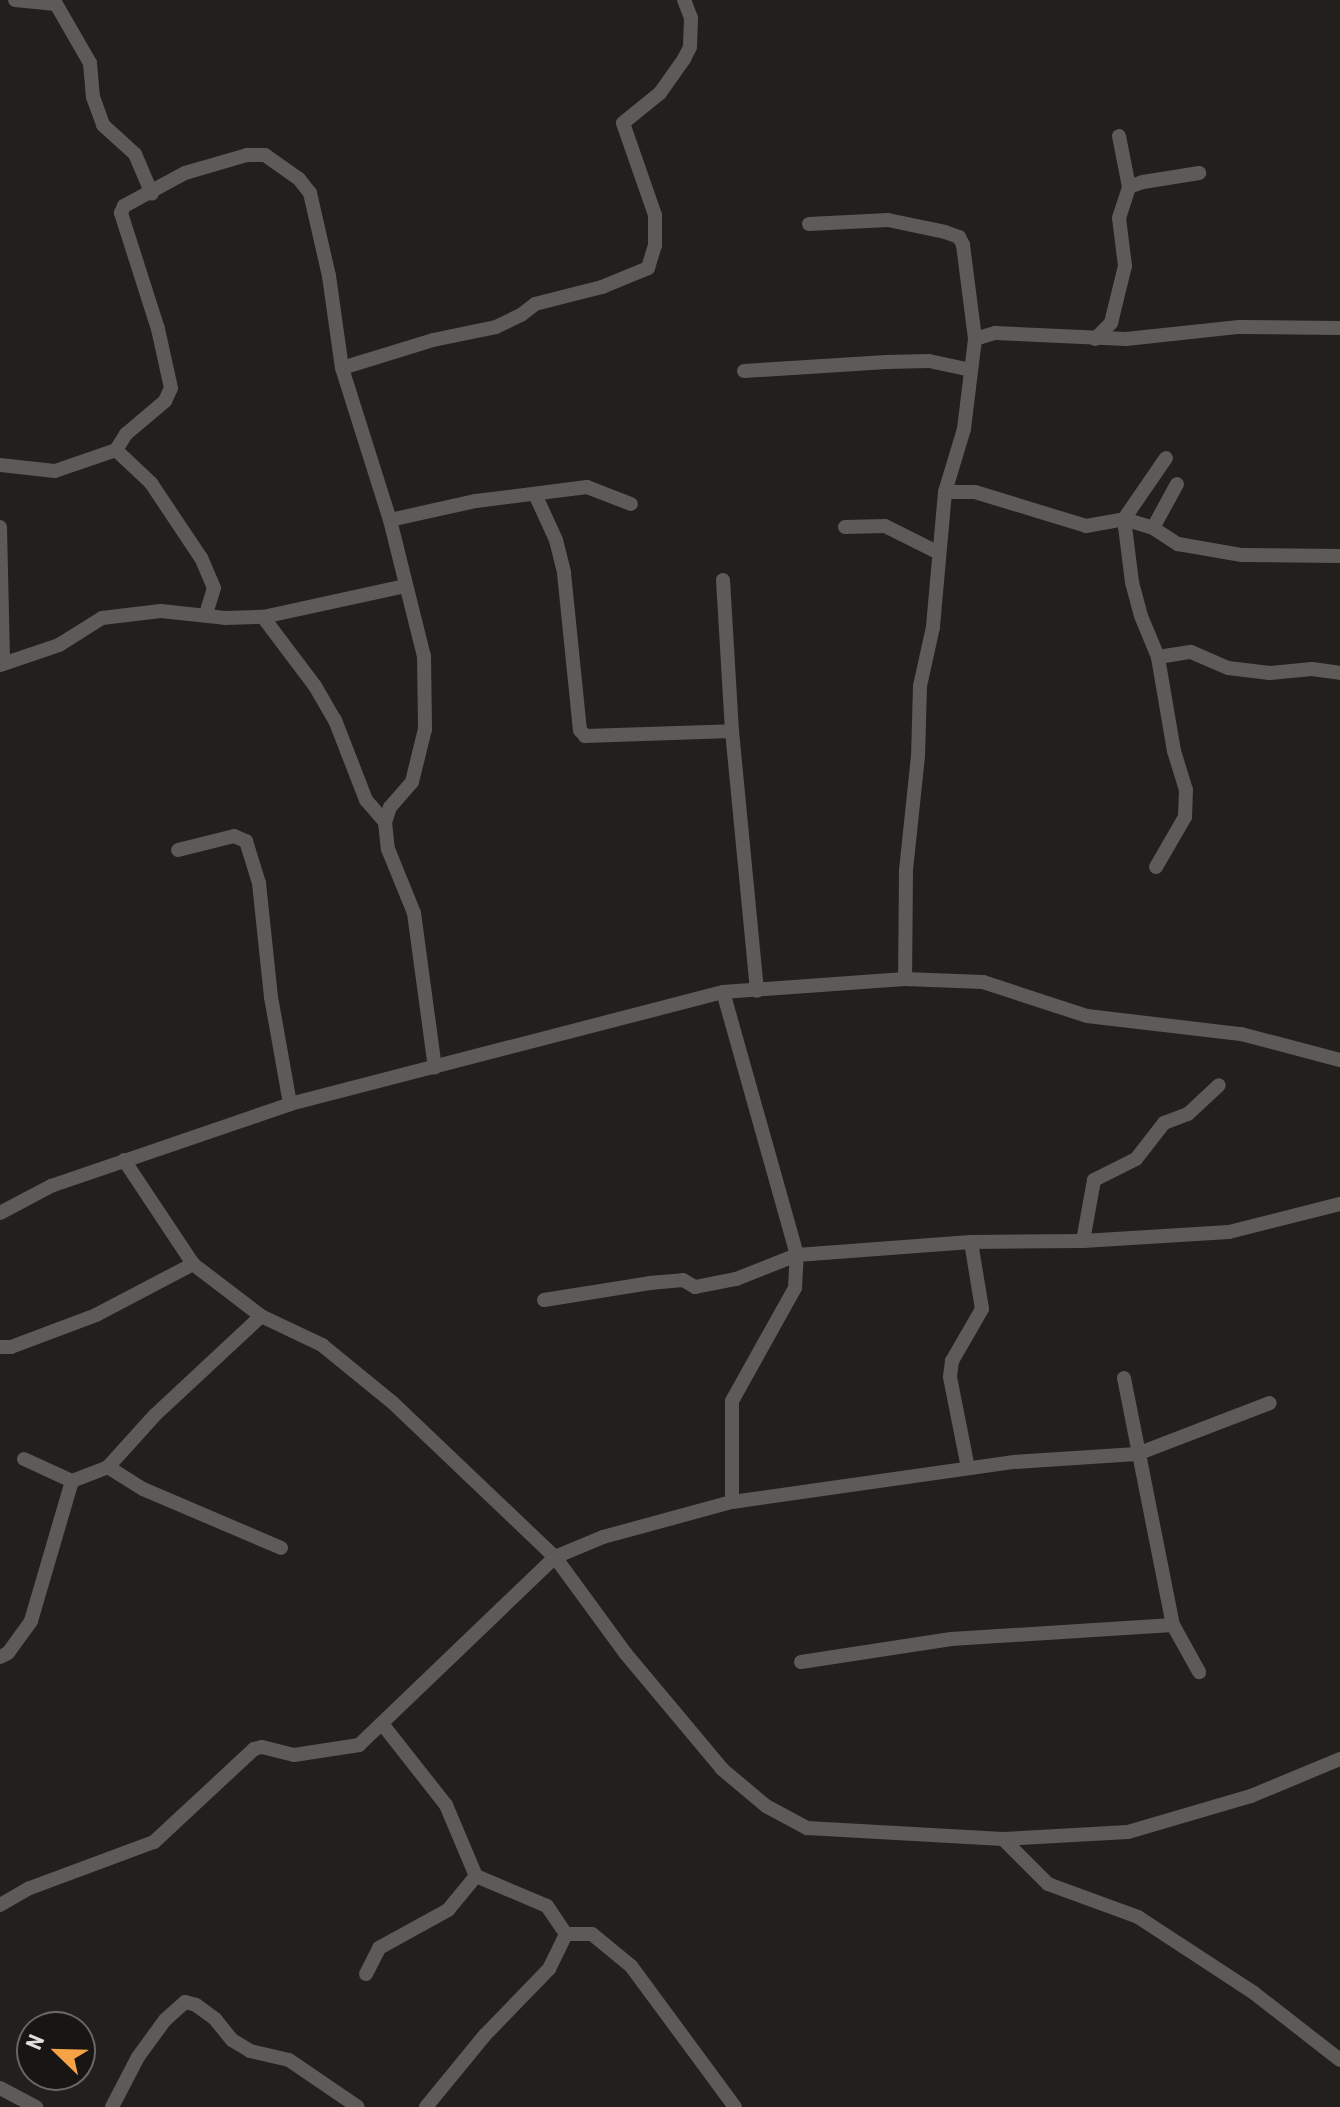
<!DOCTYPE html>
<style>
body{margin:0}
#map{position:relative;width:1340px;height:2107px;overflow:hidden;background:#221f1d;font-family:"Roboto Condensed",sans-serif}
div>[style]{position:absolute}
.minor>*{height:14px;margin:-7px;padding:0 7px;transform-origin:7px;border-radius:7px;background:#5d5a58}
span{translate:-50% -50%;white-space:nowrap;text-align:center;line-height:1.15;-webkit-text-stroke:6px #181614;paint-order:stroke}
.north{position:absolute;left:16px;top:2011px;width:80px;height:80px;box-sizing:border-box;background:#181614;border:2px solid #686664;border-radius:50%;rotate:293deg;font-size:22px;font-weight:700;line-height:32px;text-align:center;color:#e0dfdd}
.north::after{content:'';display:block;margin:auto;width:28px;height:36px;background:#f6a247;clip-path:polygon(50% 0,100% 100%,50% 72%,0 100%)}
</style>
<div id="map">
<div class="minor">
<div style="left:15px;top:0;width:41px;rotate:5.6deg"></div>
<div style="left:56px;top:4px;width:68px;rotate:60deg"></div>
<div style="left:90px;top:63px;width:34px;rotate:85deg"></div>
<div style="left:93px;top:97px;width:30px;rotate:70deg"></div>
<div style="left:103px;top:125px;width:43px;rotate:42.2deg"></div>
<div style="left:135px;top:154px;width:43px;rotate:67deg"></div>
<div style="left:1119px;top:136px;width:52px;rotate:78.9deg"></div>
<div style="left:809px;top:224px;width:79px;rotate:-2.9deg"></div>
<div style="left:888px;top:220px;width:58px;rotate:11.9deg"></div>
<div style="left:945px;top:232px;width:15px;rotate:20deg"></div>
<div style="left:959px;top:237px;width:9px;rotate:63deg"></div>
<div style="left:963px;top:245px;width:95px;rotate:82.7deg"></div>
<div style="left:975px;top:339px;width:91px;rotate:97deg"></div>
<div style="left:964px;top:429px;width:66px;rotate:106.8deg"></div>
<div style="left:945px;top:492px;width:136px;rotate:95.1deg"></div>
<div style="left:933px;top:627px;width:60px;rotate:102.4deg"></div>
<div style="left:920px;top:686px;width:70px;rotate:91.6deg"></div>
<div style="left:918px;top:756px;width:115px;rotate:96deg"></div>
<div style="left:906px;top:870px;width:109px;rotate:90.5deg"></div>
<div style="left:975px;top:339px;width:21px;rotate:-17deg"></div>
<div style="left:995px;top:333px;width:131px;rotate:2.6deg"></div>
<div style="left:1126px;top:339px;width:114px;rotate:-6.1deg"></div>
<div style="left:1239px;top:327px;width:101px;rotate:0.6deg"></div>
<div style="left:1095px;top:339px;width:23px;rotate:-45deg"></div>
<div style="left:1111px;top:323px;width:59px;rotate:-76.2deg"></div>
<div style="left:1125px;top:266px;width:48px;rotate:-97.1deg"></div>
<div style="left:1119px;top:218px;width:33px;rotate:-72deg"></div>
<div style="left:1129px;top:187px;width:15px;rotate:-20deg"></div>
<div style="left:1143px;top:182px;width:57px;rotate:-9.1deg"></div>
<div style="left:342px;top:368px;width:95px;rotate:-17.1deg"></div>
<div style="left:433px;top:340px;width:64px;rotate:-11.7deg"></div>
<div style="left:496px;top:327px;width:28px;rotate:-26deg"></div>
<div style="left:521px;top:315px;width:18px;rotate:-38deg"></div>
<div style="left:535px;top:304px;width:69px;rotate:-14.2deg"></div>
<div style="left:602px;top:287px;width:50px;rotate:-22.4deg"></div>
<div style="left:648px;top:268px;width:24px;rotate:-73deg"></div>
<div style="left:655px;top:245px;width:30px;rotate:-90deg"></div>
<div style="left:655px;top:215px;width:97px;rotate:-109.2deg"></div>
<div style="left:623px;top:123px;width:48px;rotate:-39deg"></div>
<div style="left:660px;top:93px;width:42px;rotate:-54.8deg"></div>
<div style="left:684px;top:59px;width:13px;rotate:-63deg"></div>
<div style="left:690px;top:47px;width:29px;rotate:-88deg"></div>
<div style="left:691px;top:18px;width:19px;rotate:-111deg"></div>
<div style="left:744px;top:371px;width:143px;rotate:-3.6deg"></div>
<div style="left:887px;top:362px;width:42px;rotate:-1.4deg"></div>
<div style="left:929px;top:361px;width:43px;rotate:12.1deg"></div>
<div style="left:0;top:465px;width:55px;rotate:6.2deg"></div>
<div style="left:55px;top:471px;width:65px;rotate:-19deg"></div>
<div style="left:945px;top:492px;width:30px"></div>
<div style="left:975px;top:492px;width:116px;rotate:17deg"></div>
<div style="left:1086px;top:526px;width:39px;rotate:-10deg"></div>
<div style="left:1124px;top:519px;width:30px;rotate:17deg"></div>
<div style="left:1153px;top:528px;width:30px;rotate:33deg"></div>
<div style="left:1178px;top:544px;width:65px;rotate:9.8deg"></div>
<div style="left:1242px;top:555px;width:98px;rotate:0.6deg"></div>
<div style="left:535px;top:494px;width:51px;rotate:65.5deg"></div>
<div style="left:556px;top:540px;width:34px;rotate:76deg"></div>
<div style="left:564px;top:573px;width:158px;rotate:84.2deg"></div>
<div style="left:580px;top:730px;width:8px;rotate:50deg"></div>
<div style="left:585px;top:736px;width:147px;rotate:-1.9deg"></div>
<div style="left:390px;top:520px;width:88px;rotate:-12.5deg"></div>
<div style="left:476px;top:501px;width:112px;rotate:-7.2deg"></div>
<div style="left:587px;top:487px;width:47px;rotate:21.1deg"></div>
<div style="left:0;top:527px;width:137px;rotate:88.7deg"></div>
<div style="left:845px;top:527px;width:40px;rotate:-1.4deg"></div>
<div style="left:885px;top:526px;width:60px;rotate:26.6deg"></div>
<div style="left:1153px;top:528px;width:50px;rotate:-61.4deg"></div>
<div style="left:723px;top:580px;width:151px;rotate:86.6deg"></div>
<div style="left:732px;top:731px;width:261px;rotate:84.5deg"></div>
<div style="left:206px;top:614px;width:27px;rotate:-73deg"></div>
<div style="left:214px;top:588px;width:33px;rotate:-113deg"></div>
<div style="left:201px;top:558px;width:90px;rotate:-123.7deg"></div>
<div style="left:151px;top:483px;width:48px;rotate:-136.7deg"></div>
<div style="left:116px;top:450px;width:19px;rotate:-58deg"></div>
<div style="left:126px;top:434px;width:51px;rotate:-40.2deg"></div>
<div style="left:165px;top:401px;width:14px;rotate:-65deg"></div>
<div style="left:171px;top:388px;width:60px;rotate:-102.4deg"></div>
<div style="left:158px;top:329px;width:122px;rotate:-107.7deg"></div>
<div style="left:121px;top:213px;width:8px;rotate:-67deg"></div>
<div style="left:124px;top:206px;width:69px;rotate:-28.4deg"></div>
<div style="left:185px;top:173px;width:65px;rotate:-16.2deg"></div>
<div style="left:247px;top:155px;width:18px"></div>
<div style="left:265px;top:155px;width:42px;rotate:35.2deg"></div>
<div style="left:299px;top:179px;width:18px;rotate:52deg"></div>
<div style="left:310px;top:193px;width:85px;rotate:77.1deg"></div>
<div style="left:329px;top:276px;width:93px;rotate:82deg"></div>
<div style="left:342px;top:368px;width:159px;rotate:72.5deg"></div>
<div style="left:390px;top:520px;width:140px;rotate:76deg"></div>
<div style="left:424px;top:656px;width:73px;rotate:89.2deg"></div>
<div style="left:425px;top:729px;width:55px;rotate:103.8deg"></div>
<div style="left:412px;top:782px;width:33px;rotate:131deg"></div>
<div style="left:390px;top:807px;width:16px;rotate:108deg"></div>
<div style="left:385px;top:822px;width:27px;rotate:84deg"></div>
<div style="left:388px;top:849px;width:69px;rotate:67.9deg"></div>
<div style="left:414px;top:913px;width:156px;rotate:82.3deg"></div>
<div style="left:263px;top:617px;width:86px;rotate:53deg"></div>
<div style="left:315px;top:686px;width:39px;rotate:60deg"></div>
<div style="left:335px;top:720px;width:86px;rotate:68.8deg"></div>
<div style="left:366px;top:800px;width:29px;rotate:49deg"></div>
<div style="left:1158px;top:657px;width:33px;rotate:-9deg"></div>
<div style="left:1191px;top:652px;width:40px;rotate:23.4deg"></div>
<div style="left:1228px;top:668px;width:42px;rotate:6.8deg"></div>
<div style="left:1270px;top:673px;width:42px;rotate:-5.4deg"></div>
<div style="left:1312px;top:669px;width:28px;rotate:8deg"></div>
<div style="left:0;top:665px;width:62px;rotate:-18.7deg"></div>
<div style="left:59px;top:645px;width:51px;rotate:-32.1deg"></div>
<div style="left:102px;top:618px;width:59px;rotate:-6.8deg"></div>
<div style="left:161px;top:611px;width:64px;rotate:6.2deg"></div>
<div style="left:225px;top:618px;width:38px;rotate:-2deg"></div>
<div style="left:263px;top:617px;width:145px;rotate:-12.3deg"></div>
<div style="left:178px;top:850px;width:58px;rotate:-14deg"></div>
<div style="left:234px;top:836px;width:13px;rotate:23deg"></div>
<div style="left:246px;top:841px;width:44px;rotate:72.8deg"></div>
<div style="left:259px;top:883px;width:115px;rotate:84deg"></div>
<div style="left:271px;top:997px;width:109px;rotate:79.9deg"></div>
<div style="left:1156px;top:867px;width:58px;rotate:-59.9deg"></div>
<div style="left:1185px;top:817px;width:27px;rotate:-88deg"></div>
<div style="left:1186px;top:790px;width:41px;rotate:-107.1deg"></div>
<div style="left:1174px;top:751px;width:95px;rotate:-99.7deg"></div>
<div style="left:1158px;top:657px;width:44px;rotate:-112.5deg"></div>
<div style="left:1141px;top:616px;width:35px;rotate:-105deg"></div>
<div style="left:1132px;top:582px;width:64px;rotate:-97.2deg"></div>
<div style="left:1124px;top:519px;width:74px;rotate:-55.5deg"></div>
<div style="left:124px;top:1160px;width:125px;rotate:56.4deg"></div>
<div style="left:193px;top:1264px;width:86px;rotate:37.4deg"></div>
<div style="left:261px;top:1316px;width:68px;rotate:25.4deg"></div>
<div style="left:322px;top:1345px;width:90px;rotate:39.2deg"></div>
<div style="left:392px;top:1402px;width:225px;rotate:43.6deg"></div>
<div style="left:555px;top:1557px;width:120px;rotate:53.8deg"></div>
<div style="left:626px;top:1654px;width:150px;rotate:50.1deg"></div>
<div style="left:722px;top:1769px;width:57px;rotate:40.1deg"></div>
<div style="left:766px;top:1806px;width:47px;rotate:28.2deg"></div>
<div style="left:807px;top:1828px;width:196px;rotate:3.2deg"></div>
<div style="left:1003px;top:1839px;width:64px;rotate:45deg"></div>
<div style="left:1048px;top:1884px;width:96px;rotate:20.1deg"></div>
<div style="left:1138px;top:1917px;width:139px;rotate:33.2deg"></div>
<div style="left:1254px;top:1993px;width:109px;rotate:37.9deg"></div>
<div style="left:0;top:1213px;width:58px;rotate:-27.9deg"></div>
<div style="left:51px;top:1186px;width:253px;rotate:-18.9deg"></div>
<div style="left:290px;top:1104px;width:447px;rotate:-14.5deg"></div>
<div style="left:723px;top:992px;width:182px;rotate:-4.1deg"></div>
<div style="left:905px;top:979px;width:78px;rotate:2.2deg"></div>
<div style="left:983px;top:982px;width:109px;rotate:18.1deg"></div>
<div style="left:1087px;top:1016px;width:155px;rotate:6.7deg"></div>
<div style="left:1241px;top:1034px;width:102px;rotate:14.7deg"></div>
<div style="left:1083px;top:1241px;width:62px;rotate:-79.8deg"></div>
<div style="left:1094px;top:1180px;width:47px;rotate:-26.6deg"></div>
<div style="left:1136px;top:1159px;width:46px;rotate:-52.1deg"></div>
<div style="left:1164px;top:1123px;width:26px;rotate:-21deg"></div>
<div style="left:1188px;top:1114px;width:42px;rotate:-43.1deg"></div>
<div style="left:544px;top:1300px;width:107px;rotate:-9.1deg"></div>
<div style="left:650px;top:1283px;width:33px;rotate:-5deg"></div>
<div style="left:683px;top:1280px;width:14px;rotate:30deg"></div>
<div style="left:695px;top:1287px;width:42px;rotate:-11deg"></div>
<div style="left:736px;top:1279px;width:66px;rotate:-21.5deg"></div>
<div style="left:797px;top:1255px;width:273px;rotate:-105.7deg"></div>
<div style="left:0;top:1347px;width:11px"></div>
<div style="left:11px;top:1347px;width:91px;rotate:-20.6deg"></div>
<div style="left:96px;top:1315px;width:110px;rotate:-27.7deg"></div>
<div style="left:1124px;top:1378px;width:252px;rotate:78.8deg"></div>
<div style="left:1173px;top:1625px;width:54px;rotate:61deg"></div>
<div style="left:24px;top:1459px;width:53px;rotate:24.6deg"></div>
<div style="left:72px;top:1481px;width:39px;rotate:-21deg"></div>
<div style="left:108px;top:1467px;width:70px;rotate:-47.9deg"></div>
<div style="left:155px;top:1415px;width:145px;rotate:-43deg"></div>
<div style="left:108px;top:1467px;width:41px;rotate:32.2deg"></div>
<div style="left:143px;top:1489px;width:150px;rotate:23.1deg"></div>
<div style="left:968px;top:1468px;width:93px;rotate:-101.2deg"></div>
<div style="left:950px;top:1377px;width:16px;rotate:-83deg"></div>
<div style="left:952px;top:1361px;width:60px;rotate:-60deg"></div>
<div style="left:982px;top:1309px;width:68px;rotate:-99.3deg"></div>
<div style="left:732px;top:1502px;width:101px;rotate:-90deg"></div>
<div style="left:732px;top:1401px;width:129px;rotate:-60.9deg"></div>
<div style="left:795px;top:1288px;width:33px;rotate:-87deg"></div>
<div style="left:797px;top:1255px;width:174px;rotate:-4.3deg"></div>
<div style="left:971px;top:1242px;width:112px;rotate:-0.5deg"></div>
<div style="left:1083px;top:1241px;width:146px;rotate:-3.5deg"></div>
<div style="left:1229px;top:1232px;width:114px;rotate:-14.2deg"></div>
<div style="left:0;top:1657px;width:9px;rotate:-27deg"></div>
<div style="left:8px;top:1653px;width:39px;rotate:-54deg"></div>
<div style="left:31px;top:1621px;width:146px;rotate:-73.7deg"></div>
<div style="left:801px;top:1662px;width:152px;rotate:-8.7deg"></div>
<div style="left:951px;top:1639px;width:222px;rotate:-3.6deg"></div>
<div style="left:383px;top:1725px;width:102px;rotate:51.8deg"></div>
<div style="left:446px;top:1805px;width:77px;rotate:67.1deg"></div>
<div style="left:476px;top:1876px;width:77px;rotate:22.9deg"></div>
<div style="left:547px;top:1906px;width:34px;rotate:56deg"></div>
<div style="left:1003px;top:1839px;width:125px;rotate:-3.2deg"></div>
<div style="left:1128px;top:1832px;width:128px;rotate:-16.3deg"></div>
<div style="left:1251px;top:1796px;width:96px;rotate:-22.6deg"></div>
<div style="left:0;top:1905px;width:34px;rotate:-30deg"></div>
<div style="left:30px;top:1888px;width:132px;rotate:-20.4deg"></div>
<div style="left:154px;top:1842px;width:137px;rotate:-42.9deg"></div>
<div style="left:254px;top:1749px;width:8px;rotate:-14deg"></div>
<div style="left:262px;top:1747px;width:33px;rotate:14deg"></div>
<div style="left:294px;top:1755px;width:66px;rotate:-8.7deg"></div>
<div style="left:359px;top:1745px;width:272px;rotate:-43.8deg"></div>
<div style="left:555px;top:1557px;width:52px;rotate:-22.6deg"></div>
<div style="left:603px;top:1537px;width:134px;rotate:-15.2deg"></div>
<div style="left:732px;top:1502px;width:285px;rotate:-8.1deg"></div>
<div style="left:1014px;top:1462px;width:123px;rotate:-3.7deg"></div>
<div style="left:1137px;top:1454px;width:142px;rotate:-21deg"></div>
<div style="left:366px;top:1974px;width:29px;rotate:-63deg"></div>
<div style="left:379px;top:1948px;width:79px;rotate:-28.8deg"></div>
<div style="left:448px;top:1910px;width:44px;rotate:-50.5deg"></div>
<div style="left:0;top:2088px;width:41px;rotate:27.8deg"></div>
<div style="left:112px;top:2107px;width:56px;rotate:-62.5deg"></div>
<div style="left:138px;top:2057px;width:46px;rotate:-53.9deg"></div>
<div style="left:165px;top:2020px;width:27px;rotate:-42deg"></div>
<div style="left:185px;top:2002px;width:11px;rotate:15deg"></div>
<div style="left:196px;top:2005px;width:24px;rotate:36deg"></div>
<div style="left:215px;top:2019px;width:27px;rotate:51deg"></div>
<div style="left:232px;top:2040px;width:21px;rotate:31deg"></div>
<div style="left:250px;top:2051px;width:40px;rotate:13deg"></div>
<div style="left:289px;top:2060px;width:83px;rotate:34.3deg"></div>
<div style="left:426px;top:2107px;width:93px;rotate:-50.7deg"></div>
<div style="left:485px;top:2035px;width:92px;rotate:-45.9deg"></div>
<div style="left:549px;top:1969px;width:39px;rotate:-64deg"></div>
<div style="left:566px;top:1934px;width:26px"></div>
<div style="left:592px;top:1934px;width:50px;rotate:39.4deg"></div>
<div style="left:631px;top:1966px;width:175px;rotate:53.6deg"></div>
</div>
<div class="north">N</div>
</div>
